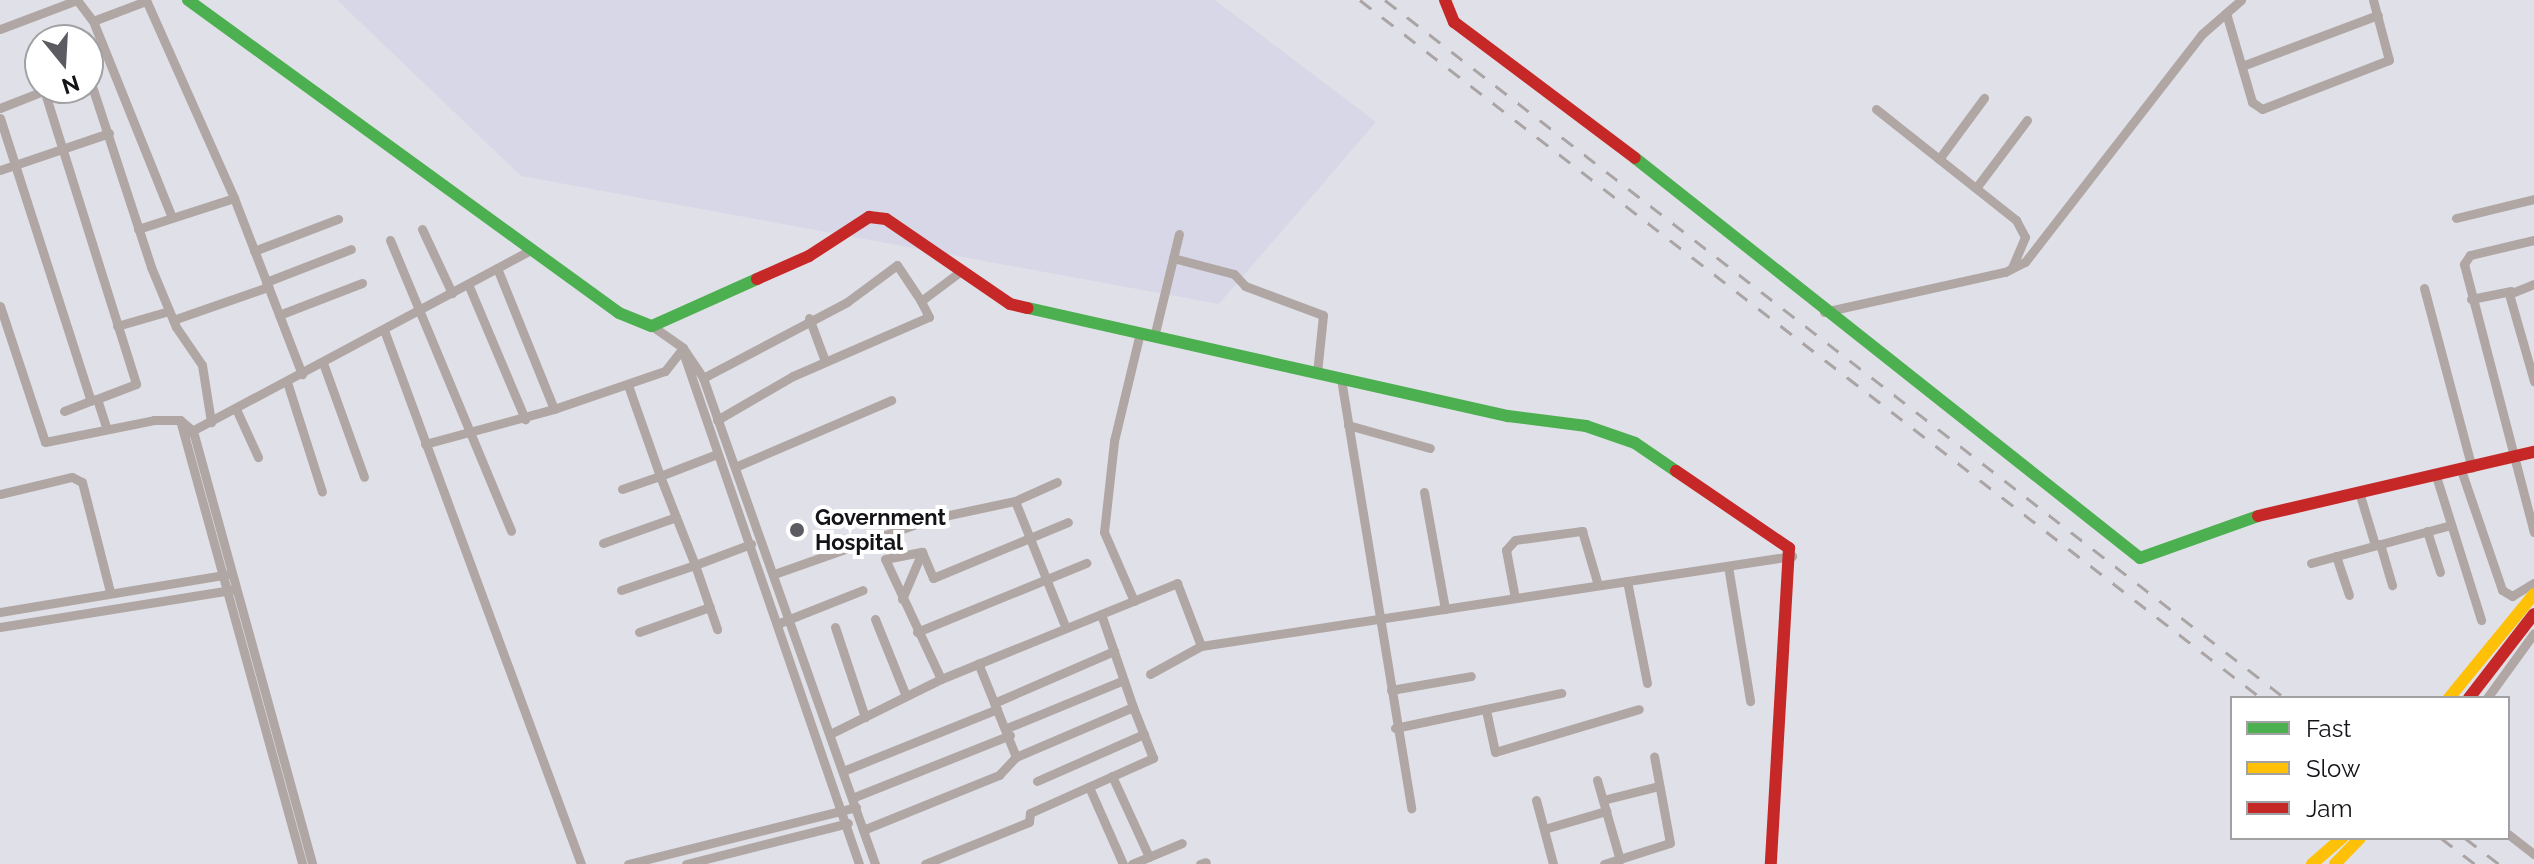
<!DOCTYPE html>
<style>
body{margin:0}
#map{position:relative;width:2534px;height:864px;overflow:hidden;background:#e0e0e8;font-family:Raleway,sans-serif}
div>[style]{position:absolute}
.built>*{inset:0;background:#d8d7e7}
.street>*{height:9px;margin:-4.5px;padding:0 4.5px;transform-origin:4.5px;border-radius:4.5px;background:#b0a7a4}
.fast>*{height:12px;margin:-6px;padding:0 6px;transform-origin:6px;border-radius:6px;background:#4caf50}
.slow>*{height:12px;margin:-6px;padding:0 6px;transform-origin:6px;border-radius:6px;background:#ffc107}
.jam>*{height:12px;margin:-6px;padding:0 6px;transform-origin:6px;border-radius:6px;background:#c62828}
.rail>*{height:3px;margin-top:-1.5px;transform-origin:0;background:repeating-linear-gradient(90deg,#aaa4a5 0 14px,transparent 0 28px)}
.dots>*{width:22px;height:22px;translate:-50% -50%;box-sizing:border-box;border:4px solid #fff;border-radius:50%}
span{translate:-50% -50%;white-space:nowrap;text-align:center;line-height:1.15;-webkit-text-stroke:8px #fff;paint-order:stroke}
.poi-label{font-size:22px;color:#131318;font-weight:700}
.left{translate:0 -50%;text-align:left}
.legend{position:absolute;left:2230px;top:696px;width:280px;height:144px;box-sizing:border-box;background:#fff;border:2px solid #a1a1a3;margin:0;padding:10px 14px;list-style:none;font-size:24px;color:#131318}
.legend li{display:flex;align-items:center;gap:16px;height:40px}
.legend b{width:40px;border:2px solid #a1a1a3}
.north{position:absolute;left:24px;top:24px;width:80px;height:80px;box-sizing:border-box;background:#fff;border:2px solid #a1a1a3;border-radius:50%;rotate:162deg;font-size:22px;font-weight:700;line-height:32px;text-align:center;color:#131318}
.north::after{content:'';display:block;margin:auto;width:28px;height:36px;background:#5b5b61;clip-path:polygon(50% 0,100% 100%,50% 72%,0 100%)}
</style>
<div id="map">
<div class="built">
<div style="clip-path:polygon(337px 0,1215px 0,1376px 122px,1219px 304px,521px 176px)"></div>
</div>
<div class="street">
<div style="left:77px;top:0;width:26px;rotate:53deg"></div>
<div style="left:93px;top:21px;width:57px;rotate:-20.7deg"></div>
<div style="left:146px;top:0;width:217px;rotate:66deg"></div>
<div style="left:234px;top:198px;width:189px;rotate:68.9deg"></div>
<div style="left:2226px;top:13px;width:93px;rotate:73.7deg"></div>
<div style="left:2252px;top:102px;width:12px;rotate:35deg"></div>
<div style="left:2262px;top:109px;width:136px;rotate:-21.1deg"></div>
<div style="left:2389px;top:60px;width:62px;rotate:-104.9deg"></div>
<div style="left:93px;top:21px;width:212px;rotate:68.1deg"></div>
<div style="left:0;top:29px;width:82px;rotate:-20.6deg"></div>
<div style="left:2242px;top:66px;width:145px;rotate:-20.6deg"></div>
<div style="left:88px;top:74px;width:203px;rotate:71.9deg"></div>
<div style="left:151px;top:267px;width:65px;rotate:67.4deg"></div>
<div style="left:176px;top:327px;width:46px;rotate:55.6deg"></div>
<div style="left:202px;top:365px;width:58px;rotate:81deg"></div>
<div style="left:44px;top:90px;width:308px;rotate:72.6deg"></div>
<div style="left:136px;top:384px;width:42px;rotate:159deg"></div>
<div style="left:97px;top:399px;width:29px;rotate:72deg"></div>
<div style="left:0;top:108px;width:55px;rotate:-21.4deg"></div>
<div style="left:1876px;top:109px;width:179px;rotate:38.4deg"></div>
<div style="left:2016px;top:220px;width:19px;rotate:62deg"></div>
<div style="left:2025px;top:237px;width:34px;rotate:113deg"></div>
<div style="left:0;top:118px;width:297px;rotate:72.2deg"></div>
<div style="left:1939px;top:159px;width:76px;rotate:-53.6deg"></div>
<div style="left:0;top:170px;width:115px;rotate:-18.7deg"></div>
<div style="left:1976px;top:188px;width:85px;rotate:-53.1deg"></div>
<div style="left:2456px;top:218px;width:80px;rotate:-13.7deg"></div>
<div style="left:138px;top:229px;width:101px;rotate:-17.9deg"></div>
<div style="left:422px;top:229px;width:71px;rotate:64.9deg"></div>
<div style="left:390px;top:240px;width:315px;rotate:67.4deg"></div>
<div style="left:2534px;top:240px;width:66px;rotate:166.8deg"></div>
<div style="left:2470px;top:255px;width:11px;rotate:124deg"></div>
<div style="left:2464px;top:264px;width:277px;rotate:75.4deg"></div>
<div style="left:254px;top:251px;width:90px;rotate:-20.9deg"></div>
<div style="left:1173px;top:258px;width:63px;rotate:14.7deg"></div>
<div style="left:1234px;top:274px;width:16px;rotate:47deg"></div>
<div style="left:1245px;top:286px;width:83px;rotate:20.4deg"></div>
<div style="left:1323px;top:315px;width:58px;rotate:95.9deg"></div>
<div style="left:266px;top:282px;width:91px;rotate:-21.2deg"></div>
<div style="left:468px;top:284px;width:147px;rotate:67.1deg"></div>
<div style="left:2534px;top:284px;width:27px;rotate:158deg"></div>
<div style="left:2509px;top:294px;width:91px;rotate:74deg"></div>
<div style="left:2424px;top:288px;width:186px;rotate:75.1deg"></div>
<div style="left:2471px;top:299px;width:41px;rotate:-11.3deg"></div>
<div style="left:0;top:306px;width:143px;rotate:71.7deg"></div>
<div style="left:45px;top:442px;width:111px;rotate:-11.4deg"></div>
<div style="left:154px;top:420px;width:26px"></div>
<div style="left:180px;top:420px;width:17px;rotate:40deg"></div>
<div style="left:193px;top:431px;width:449px;rotate:74.6deg"></div>
<div style="left:1824px;top:312px;width:185px;rotate:-12.5deg"></div>
<div style="left:2005px;top:272px;width:22px;rotate:-27deg"></div>
<div style="left:2025px;top:262px;width:289px;rotate:-52.2deg"></div>
<div style="left:2202px;top:34px;width:52px;rotate:-41.1deg"></div>
<div style="left:279px;top:315px;width:89px;rotate:-21.1deg"></div>
<div style="left:809px;top:318px;width:46px;rotate:69.6deg"></div>
<div style="left:173px;top:320px;width:101px;rotate:-19.2deg"></div>
<div style="left:117px;top:326px;width:54px;rotate:-16.1deg"></div>
<div style="left:652px;top:326px;width:38px;rotate:35deg"></div>
<div style="left:683px;top:348px;width:36px;rotate:56deg"></div>
<div style="left:703px;top:378px;width:516px;rotate:70.51deg"></div>
<div style="left:384px;top:330px;width:569px;rotate:69.75deg"></div>
<div style="left:1154px;top:337px;width:106px;rotate:-76.4deg"></div>
<div style="left:684px;top:355px;width:538px;rotate:71.03deg"></div>
<div style="left:323px;top:363px;width:121px;rotate:70.2deg"></div>
<div style="left:703px;top:378px;width:163px;rotate:-27.8deg"></div>
<div style="left:847px;top:302px;width:62px;rotate:-36.5deg"></div>
<div style="left:897px;top:265px;width:43px;rotate:56.3deg"></div>
<div style="left:921px;top:301px;width:50px;rotate:-36.9deg"></div>
<div style="left:1341px;top:379px;width:435px;rotate:80.7deg"></div>
<div style="left:287px;top:382px;width:115px;rotate:72.3deg"></div>
<div style="left:236px;top:409px;width:53px;rotate:65.4deg"></div>
<div style="left:554px;top:409px;width:117px;rotate:-18.9deg"></div>
<div style="left:665px;top:371px;width:29px;rotate:-52deg"></div>
<div style="left:64px;top:411px;width:33px;rotate:-21deg"></div>
<div style="left:180px;top:420px;width:460px;rotate:74.6deg"></div>
<div style="left:717px;top:420px;width:88px;rotate:-30.1deg"></div>
<div style="left:793px;top:376px;width:148px;rotate:-23.5deg"></div>
<div style="left:929px;top:317px;width:18px;rotate:-117deg"></div>
<div style="left:1348px;top:425px;width:85px;rotate:15.7deg"></div>
<div style="left:188px;top:433px;width:389px;rotate:-28.1deg"></div>
<div style="left:425px;top:444px;width:134px;rotate:-15.2deg"></div>
<div style="left:554px;top:409px;width:152px;rotate:-112deg"></div>
<div style="left:717px;top:454px;width:61px;rotate:158.9deg"></div>
<div style="left:660px;top:476px;width:44px;rotate:68.7deg"></div>
<div style="left:676px;top:517px;width:52px;rotate:68.4deg"></div>
<div style="left:695px;top:565px;width:60px;rotate:-20.6deg"></div>
<div style="left:735px;top:467px;width:170px;rotate:-23.2deg"></div>
<div style="left:2461px;top:470px;width:127px;rotate:71.1deg"></div>
<div style="left:2502px;top:590px;width:12px;rotate:31deg"></div>
<div style="left:2512px;top:596px;width:26px;rotate:-31deg"></div>
<div style="left:2436px;top:476px;width:151px;rotate:72.6deg"></div>
<div style="left:622px;top:489px;width:40px;rotate:-18.9deg"></div>
<div style="left:660px;top:476px;width:96px;rotate:-109.4deg"></div>
<div style="left:1424px;top:492px;width:119px;rotate:79.8deg"></div>
<div style="left:2359px;top:492px;width:55px;rotate:73.2deg"></div>
<div style="left:0;top:494px;width:74px;rotate:-13.3deg"></div>
<div style="left:72px;top:477px;width:11px;rotate:27deg"></div>
<div style="left:82px;top:482px;width:114px;rotate:75.7deg"></div>
<div style="left:1015px;top:501px;width:135px;rotate:68.2deg"></div>
<div style="left:2427px;top:531px;width:43px;rotate:72.4deg"></div>
<div style="left:603px;top:543px;width:77px;rotate:-19.6deg"></div>
<div style="left:2380px;top:544px;width:43px;rotate:73.7deg"></div>
<div style="left:2336px;top:556px;width:41px;rotate:71.6deg"></div>
<div style="left:2311px;top:563px;width:145px;rotate:-15.2deg"></div>
<div style="left:1728px;top:566px;width:137px;rotate:80.7deg"></div>
<div style="left:777px;top:573px;width:162px;rotate:-19.4deg"></div>
<div style="left:930px;top:519px;width:87px;rotate:-12deg"></div>
<div style="left:1015px;top:501px;width:46px;rotate:-24.3deg"></div>
<div style="left:1627px;top:581px;width:104px;rotate:78.9deg"></div>
<div style="left:621px;top:590px;width:78px;rotate:-18.7deg"></div>
<div style="left:695px;top:565px;width:68px;rotate:71deg"></div>
<div style="left:1515px;top:598px;width:49px;rotate:-100.6deg"></div>
<div style="left:1506px;top:550px;width:13px;rotate:-48deg"></div>
<div style="left:1515px;top:540px;width:68px;rotate:-7.7deg"></div>
<div style="left:1582px;top:531px;width:56px;rotate:73.5deg"></div>
<div style="left:902px;top:599px;width:51px;rotate:-66.9deg"></div>
<div style="left:1134px;top:601px;width:75px;rotate:-113.5deg"></div>
<div style="left:1104px;top:532px;width:92px;rotate:-83.7deg"></div>
<div style="left:1114px;top:441px;width:111px;rotate:-76.5deg"></div>
<div style="left:0;top:612px;width:232px;rotate:-9.4deg"></div>
<div style="left:1101px;top:614px;width:98px;rotate:71deg"></div>
<div style="left:875px;top:619px;width:83px;rotate:68.1deg"></div>
<div style="left:777px;top:624px;width:92px;rotate:-21.6deg"></div>
<div style="left:0;top:627px;width:234px;rotate:-9.1deg"></div>
<div style="left:835px;top:627px;width:95px;rotate:71.6deg"></div>
<div style="left:639px;top:632px;width:75px;rotate:-19.4deg"></div>
<div style="left:917px;top:632px;width:183px;rotate:-22.2deg"></div>
<div style="left:1150px;top:674px;width:58px;rotate:-28.8deg"></div>
<div style="left:1201px;top:646px;width:598px;rotate:-8.66deg"></div>
<div style="left:941px;top:679px;width:132px;rotate:-115deg"></div>
<div style="left:885px;top:559px;width:38px;rotate:-11deg"></div>
<div style="left:922px;top:552px;width:28px;rotate:67deg"></div>
<div style="left:933px;top:578px;width:146px;rotate:-22.5deg"></div>
<div style="left:1391px;top:690px;width:81px;rotate:-9.9deg"></div>
<div style="left:2487px;top:698px;width:80px;rotate:-54.1deg"></div>
<div style="left:994px;top:703px;width:131px;rotate:-23.4deg"></div>
<div style="left:1486px;top:710px;width:43px;rotate:77.9deg"></div>
<div style="left:1495px;top:752px;width:150px;rotate:-16.6deg"></div>
<div style="left:1007px;top:728px;width:126px;rotate:-22.3deg"></div>
<div style="left:1395px;top:728px;width:170px;rotate:-11.9deg"></div>
<div style="left:830px;top:734px;width:124px;rotate:-26.4deg"></div>
<div style="left:941px;top:679px;width:255px;rotate:-22.1deg"></div>
<div style="left:1177px;top:583px;width:67px;rotate:69.1deg"></div>
<div style="left:843px;top:771px;width:166px;rotate:-21.9deg"></div>
<div style="left:1112px;top:776px;width:89px;rotate:65.4deg"></div>
<div style="left:1597px;top:780px;width:83px;rotate:74deg"></div>
<div style="left:1037px;top:781px;width:117px;rotate:-23.7deg"></div>
<div style="left:1089px;top:787px;width:84px;rotate:66.2deg"></div>
<div style="left:852px;top:798px;width:170px;rotate:-21.7deg"></div>
<div style="left:1536px;top:800px;width:66px;rotate:75.1deg"></div>
<div style="left:1603px;top:800px;width:58px;rotate:-14deg"></div>
<div style="left:1544px;top:829px;width:65px;rotate:-16.2deg"></div>
<div style="left:863px;top:830px;width:147px;rotate:-22deg"></div>
<div style="left:999px;top:775px;width:25px;rotate:-47deg"></div>
<div style="left:2508px;top:834px;width:33px;rotate:38deg"></div>
<div style="left:628px;top:864px;width:235px;rotate:-14deg"></div>
<div style="left:686px;top:864px;width:167px;rotate:-14.2deg"></div>
<div style="left:925px;top:864px;width:112px;rotate:-22deg"></div>
<div style="left:1029px;top:822px;width:9px;rotate:-84deg"></div>
<div style="left:1030px;top:813px;width:135px;rotate:-24.1deg"></div>
<div style="left:1153px;top:758px;width:55px;rotate:-111.4deg"></div>
<div style="left:1133px;top:707px;width:127px;rotate:156.9deg"></div>
<div style="left:1016px;top:757px;width:101px;rotate:-112deg"></div>
<div style="left:1132px;top:864px;width:54px;rotate:-22.8deg"></div>
<div style="left:1200px;top:864px;width:6px;rotate:-18deg"></div>
<div style="left:1604px;top:864px;width:69px;rotate:-17.7deg"></div>
<div style="left:1670px;top:843px;width:88px;rotate:-100.4deg"></div>
</div>
<div class="fast">
<div style="left:188px;top:0;width:533px;rotate:35.99deg"></div>
<div style="left:619px;top:313px;width:35px;rotate:22deg"></div>
<div style="left:652px;top:326px;width:115px;rotate:-24.1deg"></div>
<div style="left:1635px;top:158px;width:644px;rotate:38.38deg"></div>
<div style="left:2140px;top:558px;width:125px;rotate:-19.6deg"></div>
<div style="left:1028px;top:308px;width:492px;rotate:12.7deg"></div>
<div style="left:1508px;top:416px;width:79px;rotate:7.3deg"></div>
<div style="left:1586px;top:426px;width:52px;rotate:19.1deg"></div>
<div style="left:1635px;top:443px;width:50px;rotate:34.3deg"></div>
</div>
<div class="slow">
<div style="left:2449px;top:698px;width:134px;rotate:-50.7deg"></div>
<div style="left:2312px;top:864px;width:40px;rotate:-41deg"></div>
<div style="left:2335px;top:864px;width:36px;rotate:-46deg"></div>
</div>
<div class="jam">
<div style="left:1445px;top:0;width:24px;rotate:68deg"></div>
<div style="left:1454px;top:22px;width:226px;rotate:36.9deg"></div>
<div style="left:757px;top:279px;width:57px;rotate:-23.9deg"></div>
<div style="left:809px;top:256px;width:72px;rotate:-33deg"></div>
<div style="left:869px;top:217px;width:17px;rotate:7deg"></div>
<div style="left:886px;top:219px;width:150px;rotate:34.4deg"></div>
<div style="left:1010px;top:304px;width:18px;rotate:13deg"></div>
<div style="left:1676px;top:471px;width:137px;rotate:34.3deg"></div>
<div style="left:1789px;top:548px;width:317px;rotate:93.3deg"></div>
<div style="left:2258px;top:516px;width:283px;rotate:-13.1deg"></div>
<div style="left:2469px;top:698px;width:106px;rotate:-52.3deg"></div>
</div>
<div class="rail">
<div style="left:1360px;top:0;width:1140px;rotate:37.76deg"></div>
<div style="left:1385px;top:0;width:1139px;rotate:37.8deg"></div>
<div style="left:2441px;top:838px;width:43px;rotate:37.4deg"></div>
<div style="left:2465px;top:838px;width:43px;rotate:37.4deg"></div>
</div>
<div class="dots">
<div style="left:797px;top:530px;background:#5b5b61"></div>
</div>
<div class="poi-label">
<span class="left" style="left:815px;top:530px">Government<br>Hospital</span>
</div>
<ul class="legend">
<li><b style="height:10px;background:#4caf50"></b>Fast</li>
<li><b style="height:10px;background:#ffc107"></b>Slow</li>
<li><b style="height:10px;background:#c62828"></b>Jam</li>
</ul>
<div class="north">N</div>
</div>
